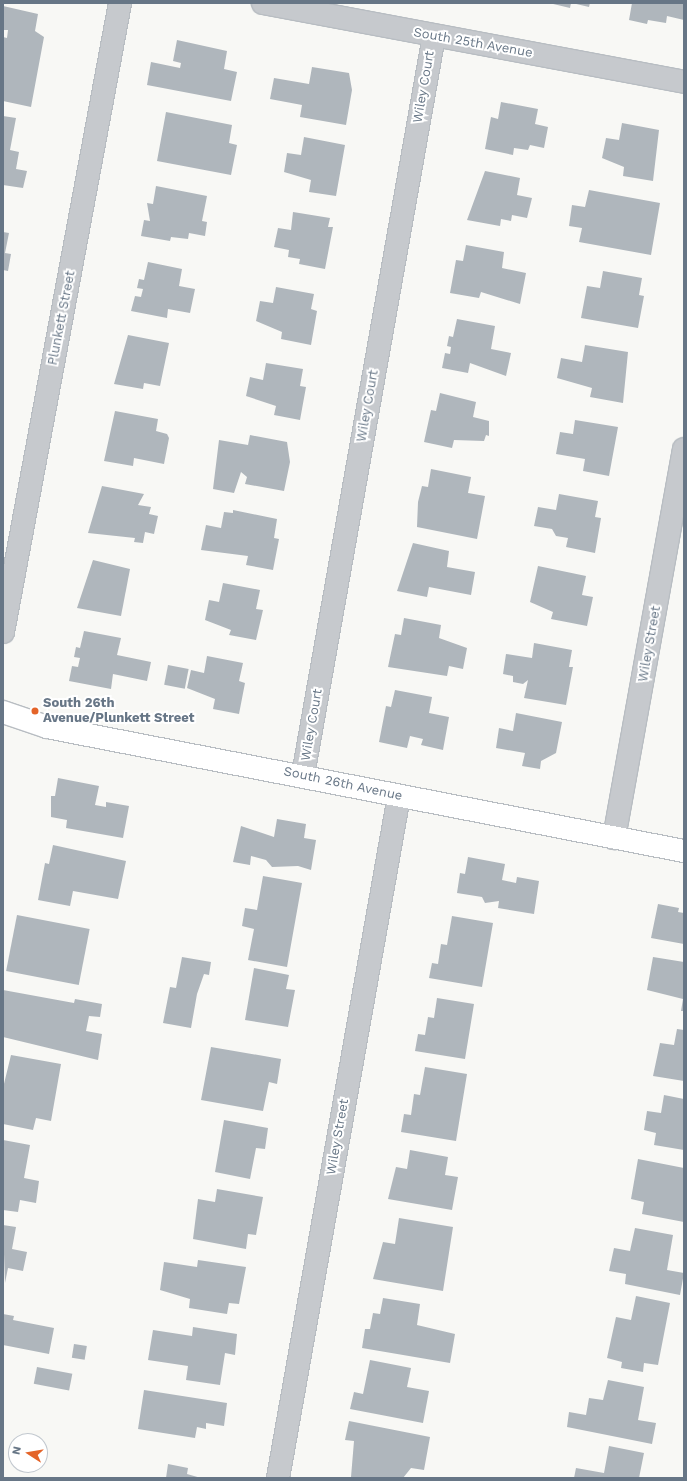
<!DOCTYPE html>
<style>
body{margin:0}
#map{position:relative;width:687px;height:1481px;overflow:hidden;background:#f8f8f5;font-family:"Work Sans",sans-serif}
div>[style]{position:absolute}
.building>*{inset:0;background:#afb6bc;transform-origin:0 0}
.roads{filter:drop-shadow(1px 0 #b8bdc2) drop-shadow(-1px 0 #b8bdc2) drop-shadow(0 1px #b8bdc2) drop-shadow(0 -1px #b8bdc2)}
.street>*{height:22px;margin:-11px;padding:0 11px;transform-origin:11px;border-radius:11px;background:#c6c9cd}
.secondary>*{height:22px;margin:-11px;padding:0 11px;transform-origin:11px;border-radius:11px;background:#fff}
.dots>*{width:11px;height:11px;translate:-50% -50%;box-sizing:border-box;border:2px solid #fff;border-radius:50%}
span{translate:-50% -50%;white-space:nowrap;text-align:center;line-height:1.15;-webkit-text-stroke:4px #fff;paint-order:stroke}
.street-label{font-size:13px;color:#677686}
.poi-label{font-size:13px;color:#677686;font-weight:700}
.left{translate:0 -50%;text-align:left}
.frame{position:absolute;inset:0;border:4px solid #677686;pointer-events:none}
.north{position:absolute;left:8px;top:1433px;width:40px;height:40px;box-sizing:border-box;background:#fff;border:1px solid #c2c8cf;border-radius:50%;rotate:282deg;font-size:11px;font-weight:700;line-height:16px;text-align:center;color:#677686}
.north::after{content:'';display:block;margin:auto;width:14px;height:18px;background:#e46429;clip-path:polygon(50% 0,100% 100%,50% 72%,0 100%)}
</style>
<div id="map">
<div class="building">
<div style="clip-path:polygon(549px 3px,571px 3px,570px 8px)"></div>
<div style="clip-path:polygon(572px 3px,590px 3px,589px 7px)"></div>
<div style="clip-path:polygon(632px 3px,684px 3px,684px 20px,667px 16px,666px 23px,648px 20px,647px 24px,629px 20px)"></div>
<div style="clip-path:polygon(3px 6px,38px 14px,35px 31px,44px 37px,31px 107px,3px 101px,3px 37px,7px 38px,8px 30px,3px 30px)"></div>
<div style="clip-path:polygon(177px 40px,227px 51px,224px 69px,237px 72px,231px 101px,147px 85px,151px 62px,180px 68px,181px 63px,173px 61px)"></div>
<div style="clip-path:polygon(312px 67px,349px 73px,352px 90px,346px 125px,300px 117px,302px 105px,270px 99px,274px 78px,309px 84px)"></div>
<div style="clip-path:polygon(501px 102px,538px 109px,535px 124px,548px 127px,544px 148px,530px 145px,528px 150px,514px 148px,513px 155px,485px 149px,491px 117px,498px 119px)"></div>
<div style="clip-path:polygon(166px 112px,232px 125px,229px 143px,237px 145px,231px 175px,157px 161px)"></div>
<div style="clip-path:polygon(3px 116px,16px 118px,10px 150px,19px 152px,16px 169px,27px 171px,23px 188px,3px 185px)"></div>
<div style="clip-path:polygon(622px 123px,659px 130px,653px 181px,623px 176px,624px 167px,602px 158px,606px 138px,619px 140px)"></div>
<div style="clip-path:polygon(304px 137px,345px 145px,336px 196px,309px 192px,311px 180px,284px 172px,287px 153px,301px 155px)"></div>
<div style="clip-path:polygon(485px 171px,520px 178px,517px 195px,532px 198px,527px 218px,512px 215px,511px 221px,501px 219px,500px 226px,467px 220px)"></div>
<div style="clip-path:polygon(156px 186px,207px 196px,202px 221px,207px 222px,205px 236px,189px 233px,188px 239px,171px 237px,170px 241px,141px 236px,144px 220px,150px 221px,147px 203px,153px 204px)"></div>
<div style="clip-path:polygon(589px 190px,660px 203px,651px 255px,579px 242px,582px 228px,569px 226px,572px 205px,585px 207px)"></div>
<div style="clip-path:polygon(293px 212px,330px 218px,328px 227px,333px 227px,325px 269px,299px 264px,300px 259px,288px 257px,289px 250px,274px 247px,278px 228px,291px 230px)"></div>
<div style="clip-path:polygon(3px 232px,9px 233px,5px 253px,11px 254px,8px 271px,3px 270px)"></div>
<div style="clip-path:polygon(466px 245px,504px 252px,502px 268px,526px 273px,520px 304px,481px 292px,479px 298px,450px 293px,456px 260px,463px 261px)"></div>
<div style="clip-path:polygon(148px 262px,182px 269px,179px 286px,195px 289px,190px 313px,168px 309px,167px 318px,131px 311px,135px 296px,141px 297px,143px 289px,137px 288px,139px 279px,144px 280px)"></div>
<div style="clip-path:polygon(603px 271px,642px 278px,639px 295px,644px 296px,638px 328px,581px 318px,587px 286px,600px 288px)"></div>
<div style="clip-path:polygon(276px 287px,314px 294px,311px 309px,317px 311px,311px 345px,281px 339px,282px 332px,256px 321px,260px 301px,273px 303px)"></div>
<div style="clip-path:polygon(457px 319px,495px 326px,491px 349px,511px 353px,506px 376px,470px 363px,468px 373px,442px 368px,445px 353px,450px 354px,451px 347px,447px 346px,449px 336px,453px 337px)"></div>
<div style="clip-path:polygon(128px 335px,169px 343px,160px 386px,144px 383px,143px 389px,114px 384px)"></div>
<div style="clip-path:polygon(585px 345px,628px 352px,623px 403px,590px 397px,592px 388px,557px 378px,561px 358px,582px 362px)"></div>
<div style="clip-path:polygon(266px 363px,303px 369px,300px 386px,306px 387px,300px 420px,274px 415px,276px 406px,246px 396px,250px 377px,263px 380px)"></div>
<div style="clip-path:polygon(440px 393px,476px 402px,473px 417px,489px 421px,489px 436px,486px 435px,484px 441px,454px 440px,452px 448px,424px 442px,431px 410px,436px 411px)"></div>
<div style="clip-path:polygon(115px 411px,158px 419px,156px 431px,167px 434px,169px 438px,164px 464px,134px 458px,133px 466px,104px 461px)"></div>
<div style="clip-path:polygon(575px 420px,618px 427px,609px 476px,583px 471px,585px 459px,556px 454px,560px 432px,573px 434px)"></div>
<div style="clip-path:polygon(250px 435px,287px 442px,290px 462px,284px 491px,245px 484px,247px 477px,241px 472px,234px 493px,213px 489px,219px 440px,248px 445px)"></div>
<div style="clip-path:polygon(431px 469px,471px 477px,468px 493px,485px 496px,477px 539px,417px 527px,418px 502px,422px 486px,428px 487px)"></div>
<div style="clip-path:polygon(102px 486px,144px 494px,138px 505px,151px 507px,149px 514px,158px 516px,154px 534px,145px 532px,143px 543px,134px 542px,135px 538px,88px 533px)"></div>
<div style="clip-path:polygon(559px 494px,598px 501px,595px 517px,601px 518px,595px 553px,566px 547px,568px 538px,556px 536px,552px 529px,534px 526px,538px 507px,556px 510px)"></div>
<div style="clip-path:polygon(233px 510px,277px 519px,274px 538px,279px 539px,273px 570px,246px 565px,248px 556px,201px 550px,206px 525px,221px 528px,224px 512px,233px 513px)"></div>
<div style="clip-path:polygon(413px 543px,449px 551px,447px 567px,475px 572px,471px 595px,429px 587px,427px 597px,397px 591px)"></div>
<div style="clip-path:polygon(93px 560px,130px 569px,121px 616px,77px 608px)"></div>
<div style="clip-path:polygon(538px 566px,586px 576px,582px 595px,593px 597px,587px 626px,551px 619px,553px 612px,530px 602px)"></div>
<div style="clip-path:polygon(223px 583px,260px 590px,256px 609px,263px 610px,256px 640px,229px 635px,231px 630px,205px 620px,209px 600px,219px 602px)"></div>
<div style="clip-path:polygon(404px 618px,441px 625px,439px 638px,467px 648px,463px 669px,449px 666px,447px 676px,388px 667px,395px 634px,401px 635px)"></div>
<div style="clip-path:polygon(84px 631px,121px 638px,117px 655px,151px 662px,147px 681px,113px 674px,111px 689px,69px 681px,72px 666px,78px 667px,80px 658px,74px 657px,76px 647px,80px 648px)"></div>
<div style="clip-path:polygon(534px 643px,572px 650px,569px 667px,573px 667px,566px 705px,524px 698px,528px 680px,523px 684px,513px 682px,513px 676px,503px 674px,506px 654px,532px 658px)"></div>
<div style="clip-path:polygon(207px 656px,243px 663px,239px 681px,245px 683px,239px 714px,213px 709px,215px 699px,187px 688px,191px 670px,204px 673px)"></div>
<div style="left:168px;top:665px;width:21px;height:20px;rotate:11deg"></div>
<div style="clip-path:polygon(395px 690px,432px 697px,429px 713px,449px 717px,443px 750px,421px 745px,423px 739px,410px 736px,407px 748px,379px 742px,386px 706px,391px 707px)"></div>
<div style="clip-path:polygon(516px 713px,562px 722px,556px 753px,541px 761px,540px 769px,522px 766px,525px 753px,496px 748px,499px 728px,513px 731px)"></div>
<div style="clip-path:polygon(58px 778px,99px 786px,95px 805px,106px 807px,106px 802px,129px 806px,123px 838px,66px 828px,67px 820px,51px 817px,51px 796px,55px 796px)"></div>
<div style="clip-path:polygon(277px 819px,306px 824px,304px 838px,316px 840px,311px 870px,298px 866px,272px 867px,266px 860px,251px 856px,250px 865px,233px 862px,241px 826px,274px 837px)"></div>
<div style="clip-path:polygon(53px 845px,126px 861px,118px 899px,73px 891px,70px 906px,38px 900px,45px 863px,49px 864px)"></div>
<div style="clip-path:polygon(468px 857px,505px 864px,502px 880px,516px 883px,517px 877px,539px 881px,534px 914px,498px 908px,499px 901px,485px 903px,482px 897px,457px 893px,460px 873px,465px 874px)"></div>
<div style="clip-path:polygon(263px 876px,302px 883px,287px 967px,248px 960px,254px 929px,242px 926px,245px 908px,257px 910px)"></div>
<div style="clip-path:polygon(658px 904px,679px 908px,678px 912px,684px 913px,684px 944px,651px 938px)"></div>
<div style="left:17px;top:915px;width:74px;height:57px;rotate:11deg"></div>
<div style="clip-path:polygon(452px 916px,493px 923px,482px 987px,429px 978px,432px 963px,438px 964px,441px 944px,447px 945px)"></div>
<div style="clip-path:polygon(182px 957px,211px 962px,209px 975px,204px 974px,197px 994px,191px 1028px,163px 1023px,170px 987px,176px 988px)"></div>
<div style="clip-path:polygon(653px 957px,684px 962px,684px 1011px,681px 1011px,683px 999px,647px 990px)"></div>
<div style="clip-path:polygon(254px 968px,289px 975px,286px 989px,295px 990px,288px 1027px,245px 1020px)"></div>
<div style="clip-path:polygon(3px 990px,74px 1003px,75px 999px,102px 1004px,100px 1017px,89px 1016px,86px 1031px,102px 1034px,98px 1060px,3px 1037px)"></div>
<div style="clip-path:polygon(437px 998px,474px 1004px,465px 1059px,415px 1051px,418px 1034px,425px 1035px,428px 1017px,434px 1018px)"></div>
<div style="clip-path:polygon(677px 1029px,684px 1030px,684px 1081px,653px 1076px,660px 1043px,674px 1045px)"></div>
<div style="clip-path:polygon(211px 1047px,281px 1059px,277px 1084px,269px 1082px,263px 1111px,201px 1100px)"></div>
<div style="clip-path:polygon(11px 1055px,61px 1064px,51px 1121px,36px 1118px,33px 1130px,3px 1124px,3px 1088px)"></div>
<div style="clip-path:polygon(425px 1067px,467px 1074px,456px 1141px,401px 1132px,404px 1114px,411px 1115px,414px 1094px,420px 1095px)"></div>
<div style="clip-path:polygon(664px 1095px,684px 1099px,684px 1150px,654px 1145px,656px 1133px,644px 1130px,647px 1111px,661px 1113px)"></div>
<div style="clip-path:polygon(224px 1120px,268px 1128px,265px 1149px,256px 1148px,250px 1179px,215px 1172px)"></div>
<div style="clip-path:polygon(3px 1140px,30px 1145px,24px 1178px,39px 1181px,36px 1203px,20px 1200px,18px 1212px,3px 1210px)"></div>
<div style="clip-path:polygon(410px 1150px,448px 1157px,445px 1175px,458px 1177px,452px 1210px,388px 1199px,396px 1167px,407px 1169px)"></div>
<div style="clip-path:polygon(638px 1159px,684px 1168px,684px 1222px,642px 1214px,644px 1202px,631px 1199px)"></div>
<div style="clip-path:polygon(217px 1189px,263px 1197px,256px 1235px,248px 1234px,246px 1249px,193px 1239px,198px 1199px,215px 1202px)"></div>
<div style="clip-path:polygon(399px 1218px,453px 1227px,443px 1291px,373px 1279px,383px 1242px,395px 1244px)"></div>
<div style="clip-path:polygon(3px 1225px,16px 1227px,12px 1249px,27px 1252px,23px 1271px,8px 1268px,5px 1283px)"></div>
<div style="clip-path:polygon(635px 1228px,673px 1235px,667px 1270px,684px 1273px,680px 1295px,625px 1284px,626px 1274px,609px 1271px,614px 1248px,630px 1251px)"></div>
<div style="clip-path:polygon(198px 1260px,246px 1267px,239px 1304px,229px 1303px,227px 1314px,189px 1308px,190px 1299px,160px 1290px,164px 1262px,197px 1267px)"></div>
<div style="clip-path:polygon(636px 1296px,670px 1303px,658px 1365px,644px 1363px,643px 1372px,621px 1368px,622px 1362px,607px 1358px,616px 1317px,631px 1320px)"></div>
<div style="clip-path:polygon(383px 1298px,420px 1304px,417px 1325px,455px 1334px,450px 1363px,362px 1348px,365px 1329px,370px 1329px,373px 1313px,380px 1314px)"></div>
<div style="clip-path:polygon(3px 1314px,14px 1316px,13px 1320px,54px 1328px,49px 1354px,3px 1345px)"></div>
<div style="clip-path:polygon(193px 1327px,237px 1334px,235px 1355px,225px 1353px,220px 1385px,186px 1380px,188px 1366px,148px 1360px,153px 1330px,192px 1336px)"></div>
<div style="left:74px;top:1344px;width:13px;height:14px;rotate:9deg"></div>
<div style="clip-path:polygon(370px 1360px,411px 1368px,407px 1387px,429px 1391px,423px 1423px,350px 1409px,354px 1392px,363px 1394px)"></div>
<div style="left:37px;top:1367px;width:36px;height:17px;rotate:11deg"></div>
<div style="clip-path:polygon(608px 1380px,644px 1387px,638px 1420px,656px 1423px,652px 1444px,567px 1427px,569px 1412px,586px 1415px,589px 1398px,603px 1400px)"></div>
<div style="clip-path:polygon(144px 1390px,227px 1403px,224px 1426px,206px 1423px,206px 1429px,197px 1427px,195px 1438px,138px 1429px)"></div>
<div style="clip-path:polygon(349px 1421px,430px 1437px,424px 1470px,411px 1468px,403px 1478px,351px 1477px,354px 1441px,345px 1440px)"></div>
<div style="clip-path:polygon(609px 1446px,644px 1453px,639px 1478px,574px 1478px,576px 1468px,604px 1473px)"></div>
<div style="clip-path:polygon(168px 1464px,188px 1468px,187px 1474px,201px 1478px,166px 1478px)"></div>
</div>
<div class="roads">
<div class="street">
<div style="left:263px;top:3px;width:428px;rotate:10.6deg"></div>
<div style="left:3px;top:632px;width:640px;rotate:-79.46deg"></div>
<div style="left:303px;top:775px;width:751px;rotate:-79.95deg"></div>
<div style="left:614px;top:838px;width:395px;rotate:-79.8deg"></div>
<div style="left:278px;top:1478px;width:693px;rotate:-79.94deg"></div>
</div>
<div class="secondary">
<div style="left:3px;top:712px;width:46px;rotate:18.8deg"></div>
<div style="left:47px;top:727px;width:649px;rotate:11.02deg"></div>
</div>
</div>
<div class="dots">
<div style="left:35px;top:711px;background:#e46429"></div>
</div>
<div class="street-label">
<span style="left:473px;top:43px;rotate:10deg">South 25th Avenue</span>
<span style="left:424px;top:87px;rotate:-80deg">Wiley Court</span>
<span style="left:62px;top:318px;rotate:-79deg">Plunkett Street</span>
<span style="left:368px;top:406px;rotate:-80deg">Wiley Court</span>
<span style="left:650px;top:644px;rotate:-80deg">Wiley Street</span>
<span style="left:312px;top:725px;rotate:-80deg">Wiley Court</span>
<span style="left:343px;top:784px;rotate:12deg">South 26th Avenue</span>
<span style="left:338px;top:1137px;rotate:-80deg">Wiley Street</span>
</div>
<div class="poi-label">
<span class="left" style="left:43px;top:711px">South 26th<br>Avenue/Plunkett Street</span>
</div>
<div class="frame"></div>
<div class="north">N</div>
</div>
